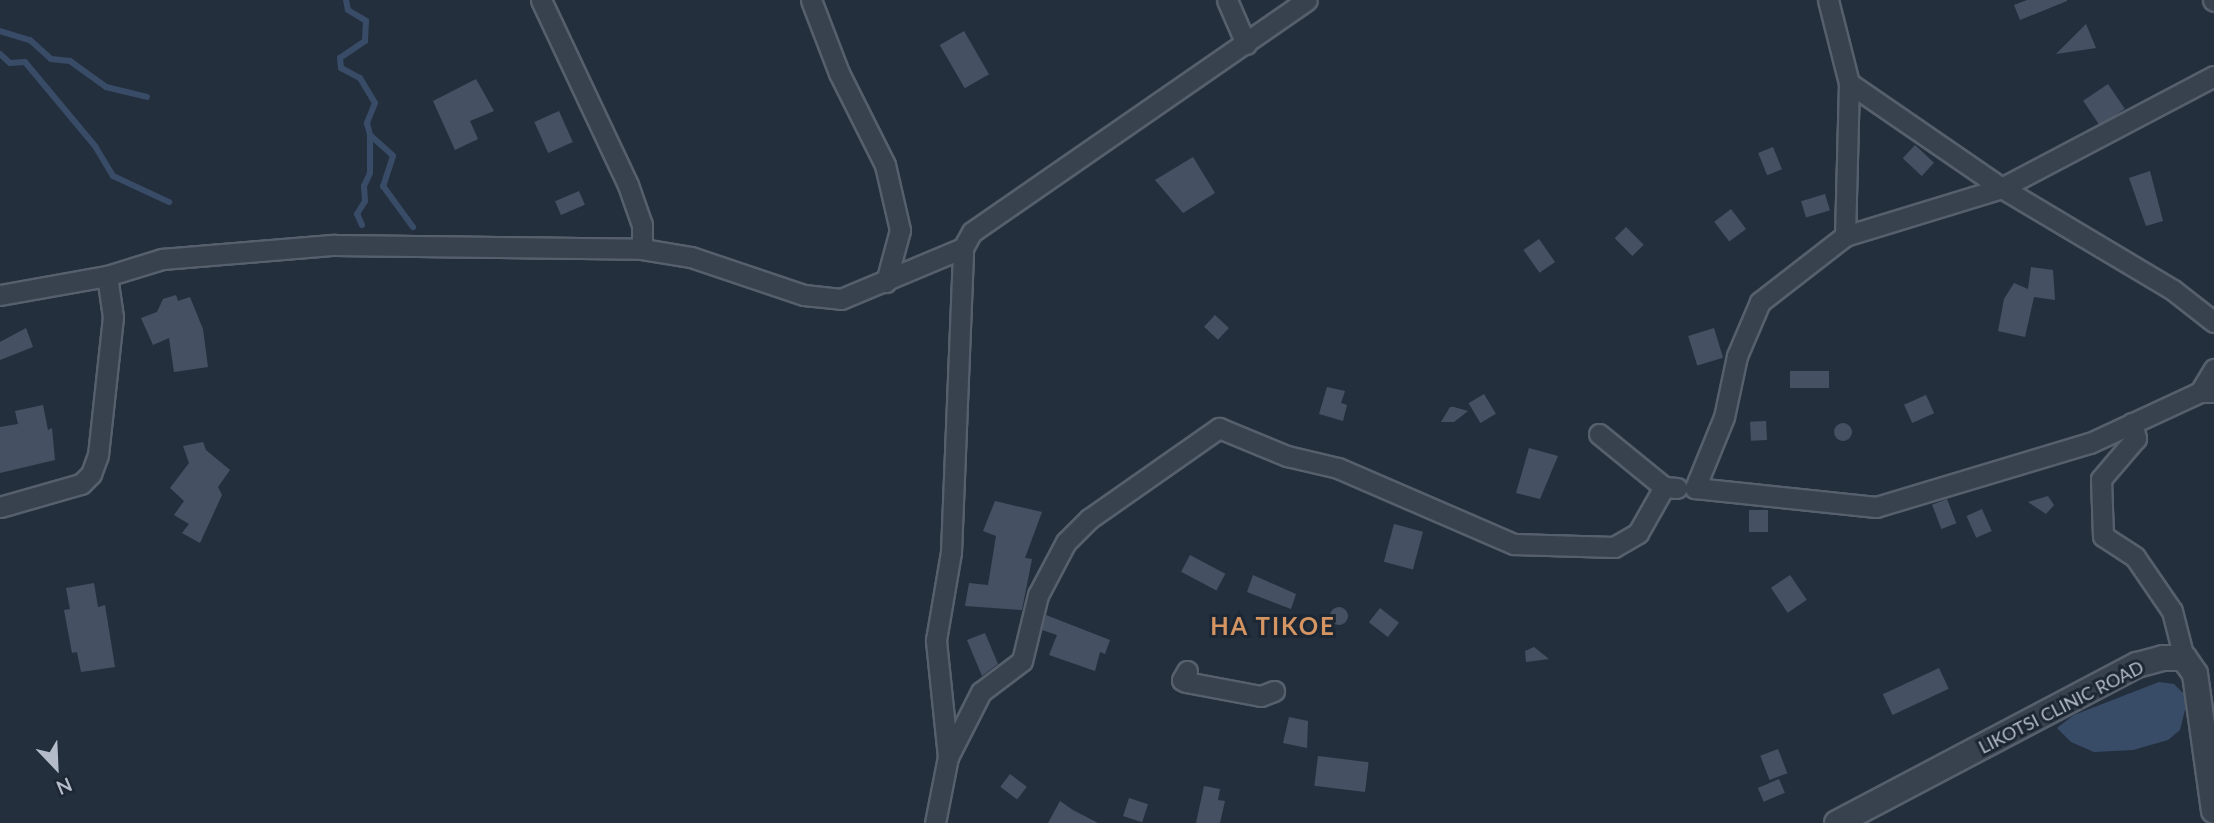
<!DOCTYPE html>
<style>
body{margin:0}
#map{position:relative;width:2214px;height:823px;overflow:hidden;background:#242f3e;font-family:Lato,sans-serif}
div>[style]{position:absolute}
.water>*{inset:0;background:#394c67}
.stream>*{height:6px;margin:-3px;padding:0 3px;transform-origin:3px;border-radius:3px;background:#394c67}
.building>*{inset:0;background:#455162;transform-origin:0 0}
.round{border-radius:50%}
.roads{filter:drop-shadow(2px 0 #565f6c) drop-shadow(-2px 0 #565f6c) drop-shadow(0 2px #565f6c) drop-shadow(0 -2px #565f6c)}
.minor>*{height:19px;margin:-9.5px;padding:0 9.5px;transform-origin:9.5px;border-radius:9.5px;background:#38414e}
.tertiary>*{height:24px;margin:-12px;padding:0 12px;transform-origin:12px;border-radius:12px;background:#38414e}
span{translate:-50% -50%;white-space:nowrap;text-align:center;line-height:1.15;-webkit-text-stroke:6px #1d2633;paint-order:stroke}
.street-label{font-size:18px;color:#b4bcc9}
.district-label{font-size:24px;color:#d59563;font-weight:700;letter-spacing:2px}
.north{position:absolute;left:21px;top:732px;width:70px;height:70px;-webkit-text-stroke:5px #1d2633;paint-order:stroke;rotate:157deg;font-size:19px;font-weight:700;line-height:28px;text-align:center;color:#b4bcc9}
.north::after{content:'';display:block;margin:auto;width:24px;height:32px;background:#b4bcc9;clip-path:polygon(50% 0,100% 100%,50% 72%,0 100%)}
</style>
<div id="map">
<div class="water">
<div style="clip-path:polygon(2159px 682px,2174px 684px,2188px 698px,2180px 730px,2168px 740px,2133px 750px,2094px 752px,2071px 742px,2057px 728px,2074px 715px)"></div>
</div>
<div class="stream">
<div style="left:346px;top:0;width:10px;rotate:79deg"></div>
<div style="left:348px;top:10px;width:21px;rotate:31deg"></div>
<div style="left:366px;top:21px;width:20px;rotate:93deg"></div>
<div style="left:365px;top:41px;width:30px;rotate:146deg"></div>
<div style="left:340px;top:58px;width:10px;rotate:84deg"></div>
<div style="left:341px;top:68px;width:21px;rotate:28deg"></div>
<div style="left:360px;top:78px;width:29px;rotate:59deg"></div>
<div style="left:375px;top:103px;width:22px;rotate:112deg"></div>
<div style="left:367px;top:123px;width:12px;rotate:76deg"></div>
<div style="left:370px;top:135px;width:31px;rotate:42deg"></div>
<div style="left:393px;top:156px;width:32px;rotate:108deg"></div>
<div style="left:383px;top:186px;width:51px;rotate:53.8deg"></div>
<div style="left:0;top:31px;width:31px;rotate:17deg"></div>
<div style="left:30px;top:40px;width:28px;rotate:42deg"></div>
<div style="left:51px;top:59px;width:19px;rotate:6deg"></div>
<div style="left:70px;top:61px;width:44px;rotate:35.8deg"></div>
<div style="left:106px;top:87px;width:42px;rotate:13.7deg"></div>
<div style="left:0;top:54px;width:13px;rotate:42deg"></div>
<div style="left:10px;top:63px;width:15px;rotate:-4deg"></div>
<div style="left:25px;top:62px;width:109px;rotate:50.2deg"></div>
<div style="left:95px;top:146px;width:35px;rotate:59deg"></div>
<div style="left:113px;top:176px;width:62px;rotate:24.9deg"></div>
<div style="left:362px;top:225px;width:12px;rotate:-114deg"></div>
<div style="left:357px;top:214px;width:15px;rotate:-58deg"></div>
<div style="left:365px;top:201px;width:15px;rotate:-94deg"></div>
<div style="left:364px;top:186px;width:14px;rotate:-65deg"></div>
<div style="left:370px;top:173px;width:38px;rotate:-90deg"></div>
</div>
<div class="building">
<div style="clip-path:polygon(2027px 0,2067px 0,2067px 1px,2020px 20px,2014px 5px)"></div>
<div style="clip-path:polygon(2086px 24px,2096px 48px,2056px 54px)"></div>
<div style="left:964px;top:31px;width:50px;height:28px;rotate:60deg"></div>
<div style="clip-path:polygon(476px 79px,494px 111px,470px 121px,478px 139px,455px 150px,433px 101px)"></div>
<div style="left:2108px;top:84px;width:30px;height:30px;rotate:56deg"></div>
<div style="left:559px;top:111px;width:34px;height:27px;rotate:66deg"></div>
<div style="left:1915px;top:145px;width:26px;height:18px;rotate:43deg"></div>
<div style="left:1773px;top:147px;width:24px;height:16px;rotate:68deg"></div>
<div style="clip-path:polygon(1193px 157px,1215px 193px,1183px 213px,1155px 180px)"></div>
<div style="clip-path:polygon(2150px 171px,2163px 221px,2146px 226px,2129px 178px)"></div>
<div style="left:579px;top:191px;width:15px;height:26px;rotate:67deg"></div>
<div style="left:1825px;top:194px;width:17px;height:25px;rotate:73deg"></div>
<div style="left:1731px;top:209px;width:25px;height:21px;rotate:53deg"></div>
<div style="left:1626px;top:227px;width:25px;height:16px;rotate:45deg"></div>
<div style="left:1539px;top:239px;width:28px;height:19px;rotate:55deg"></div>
<div style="clip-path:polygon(2031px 267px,2053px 270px,2055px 300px,2034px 297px,2025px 337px,1998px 331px,2004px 299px,2014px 283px,2028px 289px)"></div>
<div style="clip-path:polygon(176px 295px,178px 301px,190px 297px,203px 329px,208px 367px,174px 372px,169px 338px,153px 345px,141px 318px,157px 312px,163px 299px)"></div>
<div style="left:1215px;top:315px;width:19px;height:16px;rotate:43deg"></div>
<div style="clip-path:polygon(26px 328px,33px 347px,0 360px,0 342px)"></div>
<div style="left:1714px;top:328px;width:31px;height:27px;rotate:73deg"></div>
<div style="left:1790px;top:371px;width:39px;height:17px"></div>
<div style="clip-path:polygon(1327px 387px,1345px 391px,1341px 403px,1347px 405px,1343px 421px,1319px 414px)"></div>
<div style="left:1484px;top:394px;width:23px;height:18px;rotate:59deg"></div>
<div style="left:1926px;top:395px;width:20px;height:24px;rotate:66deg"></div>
<div style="clip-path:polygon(43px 405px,48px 430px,52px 428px,55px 460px,0 473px,0 427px,18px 424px,15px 411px)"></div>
<div style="clip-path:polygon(1450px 407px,1454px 407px,1468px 411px,1454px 422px,1441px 422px)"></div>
<div style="left:1766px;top:421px;width:19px;height:16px;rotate:87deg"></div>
<div class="round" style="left:1834px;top:423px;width:18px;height:18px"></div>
<div style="clip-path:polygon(203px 442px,206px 450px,230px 470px,218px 487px,222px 495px,200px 543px,182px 533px,189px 524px,174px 515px,184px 501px,170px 488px,189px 463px,183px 446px)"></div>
<div style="clip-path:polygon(1529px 448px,1558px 456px,1540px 499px,1516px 493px)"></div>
<div style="clip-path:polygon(2048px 496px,2054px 505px,2046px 514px,2028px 502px)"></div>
<div style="left:1947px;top:499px;width:26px;height:16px;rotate:69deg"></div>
<div style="clip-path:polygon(995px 501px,1042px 512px,1025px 558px,1032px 559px,1022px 610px,965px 606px,969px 583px,988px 585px,996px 536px,983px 531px)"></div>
<div style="left:1982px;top:509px;width:24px;height:17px;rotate:66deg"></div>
<div style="left:1749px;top:510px;width:19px;height:22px"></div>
<div style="left:1394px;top:524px;width:30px;height:39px;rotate:15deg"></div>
<div style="left:1190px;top:555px;width:40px;height:19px;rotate:28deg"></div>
<div style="clip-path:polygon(1253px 575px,1296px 594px,1291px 609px,1247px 592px)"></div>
<div style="left:1790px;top:575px;width:30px;height:23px;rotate:56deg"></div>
<div style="clip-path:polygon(94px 583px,98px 607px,105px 605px,115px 667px,81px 672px,77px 652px,72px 653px,64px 610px,70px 609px,66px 588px)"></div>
<div class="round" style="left:1330px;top:607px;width:18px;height:18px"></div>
<div style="left:1380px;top:608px;width:24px;height:18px;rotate:38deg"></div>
<div style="clip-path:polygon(1046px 615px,1110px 640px,1105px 654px,1100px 652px,1095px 671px,1049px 655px,1057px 635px,1042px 630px)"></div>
<div style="clip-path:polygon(985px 633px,998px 664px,982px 676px,967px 640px)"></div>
<div style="clip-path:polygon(1534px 647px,1549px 659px,1526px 662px,1525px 651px)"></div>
<div style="left:1939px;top:668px;width:23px;height:62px;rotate:65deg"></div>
<div style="clip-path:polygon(1289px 717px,1308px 721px,1307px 748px,1283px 743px)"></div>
<div style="left:1778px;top:749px;width:26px;height:19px;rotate:69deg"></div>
<div style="left:1318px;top:756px;width:51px;height:30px;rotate:7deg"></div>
<div style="left:1010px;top:774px;width:21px;height:16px;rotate:37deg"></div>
<div style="left:1779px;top:779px;width:15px;height:23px;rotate:67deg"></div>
<div style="clip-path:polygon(1204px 786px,1220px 789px,1218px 800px,1225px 801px,1220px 823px,1196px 823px)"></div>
<div style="left:1129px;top:798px;width:20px;height:19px;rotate:18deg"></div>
<div style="clip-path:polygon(1060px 801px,1073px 810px,1098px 823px,1048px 823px)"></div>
</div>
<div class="roads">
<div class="minor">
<div style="left:541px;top:0;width:204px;rotate:64.8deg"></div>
<div style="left:628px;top:185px;width:42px;rotate:70.7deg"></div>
<div style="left:642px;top:225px;width:24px;rotate:90deg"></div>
<div style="left:811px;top:0;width:78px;rotate:69deg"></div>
<div style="left:839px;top:73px;width:103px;rotate:63.4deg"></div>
<div style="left:885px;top:165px;width:67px;rotate:77deg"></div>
<div style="left:900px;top:230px;width:54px;rotate:105.1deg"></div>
<div style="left:1227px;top:0;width:48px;rotate:66.6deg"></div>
<div style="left:1828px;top:0;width:86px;rotate:75.8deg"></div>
<div style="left:1849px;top:83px;width:186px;rotate:34.5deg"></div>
<div style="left:2002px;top:188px;width:199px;rotate:30.8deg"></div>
<div style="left:2173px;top:290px;width:52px;rotate:38deg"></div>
<div style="left:2213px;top:0;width:1px;rotate:45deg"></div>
<div style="left:2214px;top:76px;width:240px;rotate:152.2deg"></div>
<div style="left:2002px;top:188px;width:164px;rotate:163deg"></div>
<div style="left:1845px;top:236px;width:108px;rotate:142.2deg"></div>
<div style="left:1760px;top:302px;width:59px;rotate:113.1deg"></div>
<div style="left:1737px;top:356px;width:62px;rotate:102deg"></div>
<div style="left:1724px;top:417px;width:77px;rotate:112.2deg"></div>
<div style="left:1695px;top:488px;width:182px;rotate:6deg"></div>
<div style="left:1876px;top:507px;width:223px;rotate:-16.7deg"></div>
<div style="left:2090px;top:443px;width:121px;rotate:-24.9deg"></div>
<div style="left:2200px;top:392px;width:14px"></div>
<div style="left:1845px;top:236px;width:153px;rotate:-88.5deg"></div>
<div style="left:0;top:295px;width:109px;rotate:-10.1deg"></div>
<div style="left:107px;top:276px;width:58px;rotate:-17.2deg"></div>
<div style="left:162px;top:259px;width:173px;rotate:-4.7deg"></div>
<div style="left:334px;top:245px;width:308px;rotate:0.7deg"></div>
<div style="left:642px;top:249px;width:50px;rotate:9.3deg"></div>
<div style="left:691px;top:257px;width:119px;rotate:18.6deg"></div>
<div style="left:804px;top:295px;width:37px;rotate:6deg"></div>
<div style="left:841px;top:299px;width:132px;rotate:-22.7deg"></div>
<div style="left:963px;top:248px;width:18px;rotate:-61deg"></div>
<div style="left:972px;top:232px;width:407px;rotate:-34.7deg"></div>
<div style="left:2200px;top:392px;width:27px;rotate:-59deg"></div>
<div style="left:2132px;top:423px;width:16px;rotate:75deg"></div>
<div style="left:2136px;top:438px;width:54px;rotate:130.5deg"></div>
<div style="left:2101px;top:479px;width:57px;rotate:88deg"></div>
<div style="left:2103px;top:536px;width:38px;rotate:33deg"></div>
<div style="left:2135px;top:557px;width:65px;rotate:55.6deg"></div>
<div style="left:2172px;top:611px;width:49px;rotate:75.7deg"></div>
<div style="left:1599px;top:434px;width:84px;rotate:39.2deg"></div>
<div style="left:1664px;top:487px;width:13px;rotate:4deg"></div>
<div style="left:0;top:507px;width:84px;rotate:-15.9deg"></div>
<div style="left:81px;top:484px;width:14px;rotate:-45deg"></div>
<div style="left:91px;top:474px;width:20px;rotate:-70deg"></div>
<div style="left:98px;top:455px;width:139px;rotate:-83.8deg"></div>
<div style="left:113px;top:317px;width:41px;rotate:-98.3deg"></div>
<div style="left:1187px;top:671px;width:10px;rotate:119deg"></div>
<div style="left:1182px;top:680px;width:4px;rotate:27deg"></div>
<div style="left:1186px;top:682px;width:76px;rotate:10.6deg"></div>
<div style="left:1261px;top:696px;width:14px;rotate:-21deg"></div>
<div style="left:948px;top:757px;width:73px;rotate:-63.1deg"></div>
<div style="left:981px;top:692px;width:51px;rotate:-37.1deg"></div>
<div style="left:1022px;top:661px;width:68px;rotate:-76.4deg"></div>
<div style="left:1038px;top:595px;width:60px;rotate:-62.2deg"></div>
<div style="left:1066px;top:542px;width:33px;rotate:-45deg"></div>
<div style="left:1089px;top:519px;width:159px;rotate:-35deg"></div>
<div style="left:1219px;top:428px;width:74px;rotate:22.4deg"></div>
<div style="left:1287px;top:456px;width:52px;rotate:13.2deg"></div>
<div style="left:1338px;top:468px;width:192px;rotate:23.4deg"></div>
<div style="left:1514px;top:544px;width:100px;rotate:1.7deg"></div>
<div style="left:1614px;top:547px;width:28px;rotate:-30deg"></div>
<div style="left:1638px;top:533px;width:53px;rotate:-60.5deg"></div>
<div style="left:935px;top:823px;width:67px;rotate:-78.9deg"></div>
<div style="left:948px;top:757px;width:118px;rotate:-95.9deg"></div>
<div style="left:936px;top:640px;width:89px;rotate:-80.3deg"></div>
<div style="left:951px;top:552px;width:304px;rotate:-87.7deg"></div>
</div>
<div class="tertiary">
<div style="left:1837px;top:823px;width:339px;rotate:-27.8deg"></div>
<div style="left:2137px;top:665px;width:27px;rotate:-15deg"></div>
<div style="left:2163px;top:658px;width:21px"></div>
<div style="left:2184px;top:658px;width:19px;rotate:55deg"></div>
<div style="left:2195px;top:674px;width:138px;rotate:82.1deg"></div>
</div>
</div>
<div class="street-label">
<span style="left:2061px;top:707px;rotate:-27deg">LIKOTSI CLINIC ROAD</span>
</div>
<div class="district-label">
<span style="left:1273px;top:626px">HA TIKOE</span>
</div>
<div class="north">N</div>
</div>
